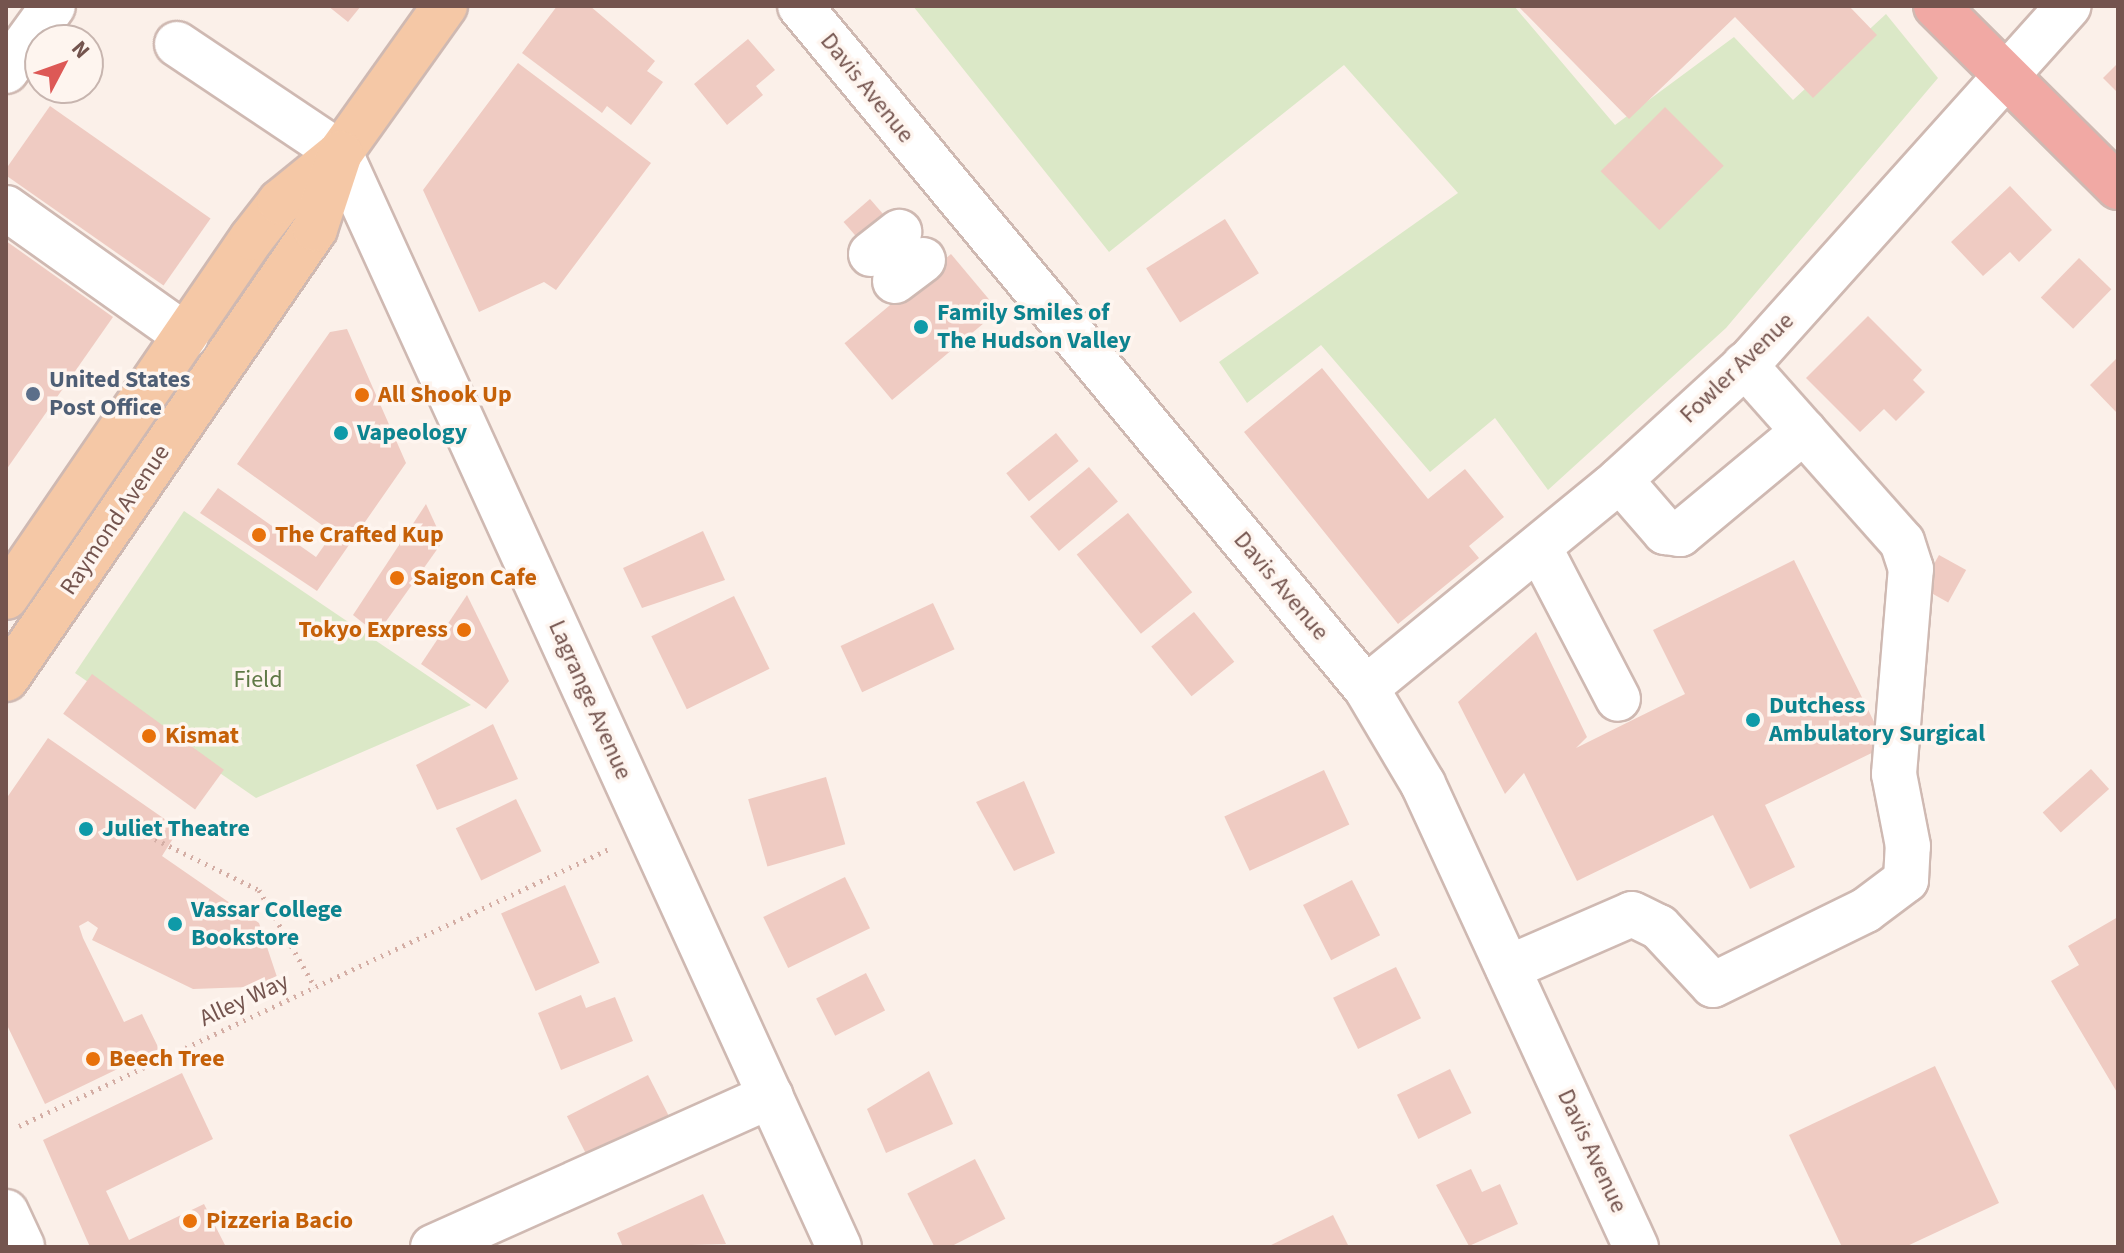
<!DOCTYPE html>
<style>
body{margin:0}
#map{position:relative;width:2124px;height:1253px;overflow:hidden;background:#fbf0e9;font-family:"Source Sans 3",sans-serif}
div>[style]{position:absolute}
.green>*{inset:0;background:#dbe8c7}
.building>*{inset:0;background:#efcbc2;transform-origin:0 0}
.path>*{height:5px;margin-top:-2.5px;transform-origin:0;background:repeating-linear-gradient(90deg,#d4aea5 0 2px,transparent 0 8px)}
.roads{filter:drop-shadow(2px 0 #cfb9b2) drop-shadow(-2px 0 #cfb9b2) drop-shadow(0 2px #cfb9b2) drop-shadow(0 -2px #cfb9b2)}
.minor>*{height:44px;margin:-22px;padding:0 22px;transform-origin:22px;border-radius:22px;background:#fff}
.major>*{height:44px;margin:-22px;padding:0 22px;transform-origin:22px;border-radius:22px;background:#f5c8a6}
.highway>*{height:44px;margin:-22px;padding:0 22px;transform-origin:22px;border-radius:22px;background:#f1a9a4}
.dots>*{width:22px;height:22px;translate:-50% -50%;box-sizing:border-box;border:4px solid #fef5ef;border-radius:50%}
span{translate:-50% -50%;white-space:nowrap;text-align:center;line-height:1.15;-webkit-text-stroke:7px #fef5ef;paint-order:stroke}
.street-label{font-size:24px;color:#74544e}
.culture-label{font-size:24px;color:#0d838f;font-weight:700}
.left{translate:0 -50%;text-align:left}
.service-label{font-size:24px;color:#4e5e75;font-weight:700}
.food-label{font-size:24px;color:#c56008;font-weight:700}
.right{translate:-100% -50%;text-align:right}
.park-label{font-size:24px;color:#5f7946}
.frame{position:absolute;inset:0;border:8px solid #74544e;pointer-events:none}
.north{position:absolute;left:24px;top:24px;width:80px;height:80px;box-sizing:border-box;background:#fef5ef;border:2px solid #c7b5af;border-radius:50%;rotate:49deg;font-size:22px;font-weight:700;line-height:32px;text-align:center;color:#74544e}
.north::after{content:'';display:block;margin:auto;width:28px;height:36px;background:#dd5956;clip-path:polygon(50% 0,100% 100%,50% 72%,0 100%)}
</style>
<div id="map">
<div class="green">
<div style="clip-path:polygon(913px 6px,1514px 6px,1615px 125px,1734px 37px,1793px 100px,1886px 14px,1938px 78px,1726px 328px,1548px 490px,1495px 418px,1430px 472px,1321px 345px,1247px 403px,1219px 362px,1458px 193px,1344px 65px,1109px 252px)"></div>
<div style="clip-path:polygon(184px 511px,471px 705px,256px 798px,75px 673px)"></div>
</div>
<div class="building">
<div style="clip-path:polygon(328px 6px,361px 6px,348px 22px)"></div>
<div style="clip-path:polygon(557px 6px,590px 6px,655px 61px,647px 71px,663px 82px,631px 125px,607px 106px,602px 113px,522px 53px)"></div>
<div style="clip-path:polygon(1518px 6px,1849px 6px,1877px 35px,1813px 98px,1735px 17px,1629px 119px)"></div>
<div style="clip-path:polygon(748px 39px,775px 70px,756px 86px,763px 95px,727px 125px,694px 84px)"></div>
<div style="clip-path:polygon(518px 63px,651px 163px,556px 290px,544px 282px,479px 312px,423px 190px)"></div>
<div style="clip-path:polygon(2118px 63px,2118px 93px,2103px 78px)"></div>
<div style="left:50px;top:106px;width:196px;height:82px;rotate:35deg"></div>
<div style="left:1665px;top:107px;width:83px;height:91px;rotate:45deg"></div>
<div style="clip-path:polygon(2010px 186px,2052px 230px,2019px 262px,2010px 252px,1983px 276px,1951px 242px)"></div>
<div style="left:870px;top:199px;width:91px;height:35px;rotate:49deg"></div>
<div style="left:1225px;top:219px;width:64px;height:93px;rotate:58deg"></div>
<div style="clip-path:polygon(6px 241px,113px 317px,6px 470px)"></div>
<div style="left:951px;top:254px;width:74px;height:139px;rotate:50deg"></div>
<div style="left:2079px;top:258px;width:45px;height:55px;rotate:44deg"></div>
<div style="clip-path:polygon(1868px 316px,1922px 370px,1913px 380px,1925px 392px,1896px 421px,1884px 409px,1860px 432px,1806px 378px)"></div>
<div style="clip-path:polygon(347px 329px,406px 463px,317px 591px,200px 513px,218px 488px,316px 557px,333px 533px,237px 464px,330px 332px)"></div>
<div style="clip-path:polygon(2118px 357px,2118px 414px,2090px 385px)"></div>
<div style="clip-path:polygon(1322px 368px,1428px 499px,1465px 469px,1504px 517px,1469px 546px,1479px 558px,1398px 624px,1244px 432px)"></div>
<div style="left:1056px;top:433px;width:36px;height:64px;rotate:51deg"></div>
<div style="left:1089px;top:467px;width:45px;height:77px;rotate:50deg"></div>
<div style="clip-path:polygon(426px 504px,443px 541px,377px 634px,353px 615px)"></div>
<div style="left:1128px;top:513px;width:102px;height:66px;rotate:51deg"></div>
<div style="clip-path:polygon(703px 531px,725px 580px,642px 608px,623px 568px)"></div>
<div style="left:1939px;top:555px;width:31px;height:37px;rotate:29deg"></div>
<div style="clip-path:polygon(1794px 560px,1886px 746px,1765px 805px,1795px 867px,1750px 889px,1713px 815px,1577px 881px,1524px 773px,1505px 794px,1458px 702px,1536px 632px,1587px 737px,1576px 748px,1685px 694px,1653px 630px)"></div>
<div style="clip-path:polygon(467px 595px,509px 681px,486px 709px,421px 664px)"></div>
<div style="left:734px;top:596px;width:81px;height:92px;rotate:64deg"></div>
<div style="left:933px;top:603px;width:51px;height:102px;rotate:65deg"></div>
<div style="left:1194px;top:612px;width:64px;height:55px;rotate:51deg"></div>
<div style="left:92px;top:674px;width:163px;height:49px;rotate:36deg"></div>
<div style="clip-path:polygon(493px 724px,518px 779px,437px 810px,416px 765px)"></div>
<div style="clip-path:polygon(48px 738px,179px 829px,162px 856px,259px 923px,280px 986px,193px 989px,92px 940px,98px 928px,88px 921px,79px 926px,83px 938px,124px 1022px,142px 1014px,159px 1049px,45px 1104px,6px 1023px,6px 799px)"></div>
<div style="left:2091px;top:769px;width:27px;height:65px;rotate:48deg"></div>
<div style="left:1324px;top:770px;width:60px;height:110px;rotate:65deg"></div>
<div style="left:826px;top:777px;width:70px;height:81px;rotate:74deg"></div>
<div style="clip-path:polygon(1024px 781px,1055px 853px,1014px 871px,976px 802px)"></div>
<div style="left:516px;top:799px;width:58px;height:67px;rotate:64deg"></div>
<div style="left:845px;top:877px;width:57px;height:91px;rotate:64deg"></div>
<div style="left:1352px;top:880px;width:62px;height:55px;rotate:63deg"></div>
<div style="left:565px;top:885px;width:85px;height:70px;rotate:66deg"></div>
<div style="clip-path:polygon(2118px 917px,2118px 1094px,2051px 981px,2079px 965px,2068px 946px)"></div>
<div style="left:1396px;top:967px;width:57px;height:70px;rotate:64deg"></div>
<div style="left:866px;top:973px;width:42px;height:56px;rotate:63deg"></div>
<div style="clip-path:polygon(581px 995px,586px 1008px,615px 997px,633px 1041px,561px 1070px,538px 1013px)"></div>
<div style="clip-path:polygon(1935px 1066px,1999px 1203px,1905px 1247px,1842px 1247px,1789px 1135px)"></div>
<div style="left:1450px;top:1069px;width:49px;height:59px;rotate:64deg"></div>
<div style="clip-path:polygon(929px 1071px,953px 1124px,886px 1153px,867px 1109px)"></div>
<div style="clip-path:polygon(182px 1073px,213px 1139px,106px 1191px,129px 1240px,204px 1204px,226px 1247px,90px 1247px,43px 1140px)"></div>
<div style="left:648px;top:1075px;width:51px;height:91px;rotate:63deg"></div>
<div style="left:975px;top:1159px;width:67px;height:76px;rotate:63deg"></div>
<div style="clip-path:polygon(1471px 1169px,1482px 1192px,1500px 1184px,1518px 1224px,1469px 1246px,1436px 1185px)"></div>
<div style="clip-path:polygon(703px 1194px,726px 1244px,623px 1247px,617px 1233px)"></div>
<div style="clip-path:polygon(1333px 1215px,1349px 1247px,1267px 1247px)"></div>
</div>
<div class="path">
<div style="left:155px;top:839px;width:116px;rotate:26.1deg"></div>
<div style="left:259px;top:890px;width:112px;rotate:60deg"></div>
<div style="left:19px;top:1126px;width:654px;rotate:-25.15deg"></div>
</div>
<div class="roads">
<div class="minor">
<div style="left:800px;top:6px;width:886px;rotate:50.31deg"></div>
<div style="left:1366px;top:688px;width:112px;rotate:59.3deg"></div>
<div style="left:1423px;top:784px;width:510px;rotate:65.3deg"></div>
<div style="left:177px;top:44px;width:196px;rotate:33.8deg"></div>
<div style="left:340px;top:153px;width:1202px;rotate:65.48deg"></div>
<div style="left:6px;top:71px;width:80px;rotate:-54.1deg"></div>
<div style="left:6px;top:208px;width:221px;rotate:35.4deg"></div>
<div style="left:871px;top:254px;width:36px;rotate:-38deg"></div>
<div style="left:895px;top:281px;width:35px;rotate:-37deg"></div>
<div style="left:1620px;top:480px;width:69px;rotate:49.1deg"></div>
<div style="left:1665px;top:532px;width:15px;rotate:8deg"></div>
<div style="left:1680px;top:534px;width:161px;rotate:-39.7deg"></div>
<div style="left:1539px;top:547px;width:171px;rotate:62.5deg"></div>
<div style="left:1366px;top:688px;width:318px;rotate:-39.3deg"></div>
<div style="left:1612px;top:487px;width:187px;rotate:-42.4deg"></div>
<div style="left:1750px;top:361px;width:477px;rotate:-48.1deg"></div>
<div style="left:1508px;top:968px;width:135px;rotate:-23.5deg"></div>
<div style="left:1632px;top:914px;width:30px;rotate:26deg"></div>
<div style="left:1659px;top:927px;width:79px;rotate:47deg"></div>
<div style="left:1713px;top:985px;width:170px;rotate:-26.1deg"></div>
<div style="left:1866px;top:910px;width:50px;rotate:-36.9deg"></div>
<div style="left:1906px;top:880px;width:34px;rotate:-87deg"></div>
<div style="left:1908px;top:846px;width:73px;rotate:-101deg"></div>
<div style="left:1894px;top:774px;width:206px;rotate:-85.3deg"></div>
<div style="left:1911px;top:569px;width:28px;rotate:-108deg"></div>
<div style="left:1902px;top:542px;width:237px;rotate:-131.6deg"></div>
<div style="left:6px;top:1212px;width:38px;rotate:65deg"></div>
<div style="left:433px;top:1247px;width:370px;rotate:-24.1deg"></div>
</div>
<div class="major">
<div style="left:6px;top:597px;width:435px;rotate:-55.6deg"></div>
<div style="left:252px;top:238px;width:46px;rotate:-52.1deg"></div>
<div style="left:280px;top:202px;width:77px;rotate:-39.2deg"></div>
<div style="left:340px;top:153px;width:181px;rotate:-54.5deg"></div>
<div style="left:6px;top:679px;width:546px;rotate:-55.52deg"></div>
<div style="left:315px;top:229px;width:80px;rotate:-71.8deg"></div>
</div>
<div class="highway">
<div style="left:1936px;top:6px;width:257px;rotate:44.8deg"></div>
</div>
</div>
<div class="dots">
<div style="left:921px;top:327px;background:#0f9aa8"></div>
<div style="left:33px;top:394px;background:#5c6f8a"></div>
<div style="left:362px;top:395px;background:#e8710a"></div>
<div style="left:341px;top:433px;background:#0f9aa8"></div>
<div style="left:259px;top:535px;background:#e8710a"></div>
<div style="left:397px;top:578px;background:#e8710a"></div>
<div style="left:464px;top:630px;background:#e8710a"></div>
<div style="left:1753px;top:720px;background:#0f9aa8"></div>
<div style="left:149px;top:736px;background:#e8710a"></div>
<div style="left:86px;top:829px;background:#0f9aa8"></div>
<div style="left:175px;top:924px;background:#0f9aa8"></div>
<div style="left:93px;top:1059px;background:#e8710a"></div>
<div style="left:190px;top:1221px;background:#e8710a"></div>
</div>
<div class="street-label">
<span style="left:867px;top:88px;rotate:51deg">Davis Avenue</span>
<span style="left:1737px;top:368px;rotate:-44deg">Fowler Avenue</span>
<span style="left:115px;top:520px;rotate:-56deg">Raymond Avenue</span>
<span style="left:1281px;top:586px;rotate:50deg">Davis Avenue</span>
<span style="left:590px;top:700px;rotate:66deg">Lagrange Avenue</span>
<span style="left:244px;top:1000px;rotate:-25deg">Alley Way</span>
<span style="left:1592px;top:1151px;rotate:65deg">Davis Avenue</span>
</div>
<div class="culture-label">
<span class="left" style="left:937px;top:327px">Family Smiles of<br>The Hudson Valley</span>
<span class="left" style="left:357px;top:433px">Vapeology</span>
<span class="left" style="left:1769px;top:720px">Dutchess<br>Ambulatory Surgical</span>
<span class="left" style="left:102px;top:829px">Juliet Theatre</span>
<span class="left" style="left:191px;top:924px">Vassar College<br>Bookstore</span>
</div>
<div class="service-label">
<span class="left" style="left:49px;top:394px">United States<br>Post Office</span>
</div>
<div class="food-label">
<span class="left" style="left:378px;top:395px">All Shook Up</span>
<span class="left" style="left:275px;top:535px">The Crafted Kup</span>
<span class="left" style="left:413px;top:578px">Saigon Cafe</span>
<span class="right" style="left:448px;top:630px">Tokyo Express</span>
<span class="left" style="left:165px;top:736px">Kismat</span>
<span class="left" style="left:109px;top:1059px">Beech Tree</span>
<span class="left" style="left:206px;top:1221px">Pizzeria Bacio</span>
</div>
<div class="park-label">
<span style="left:258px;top:680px">Field</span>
</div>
<div class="frame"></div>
<div class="north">N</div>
</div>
